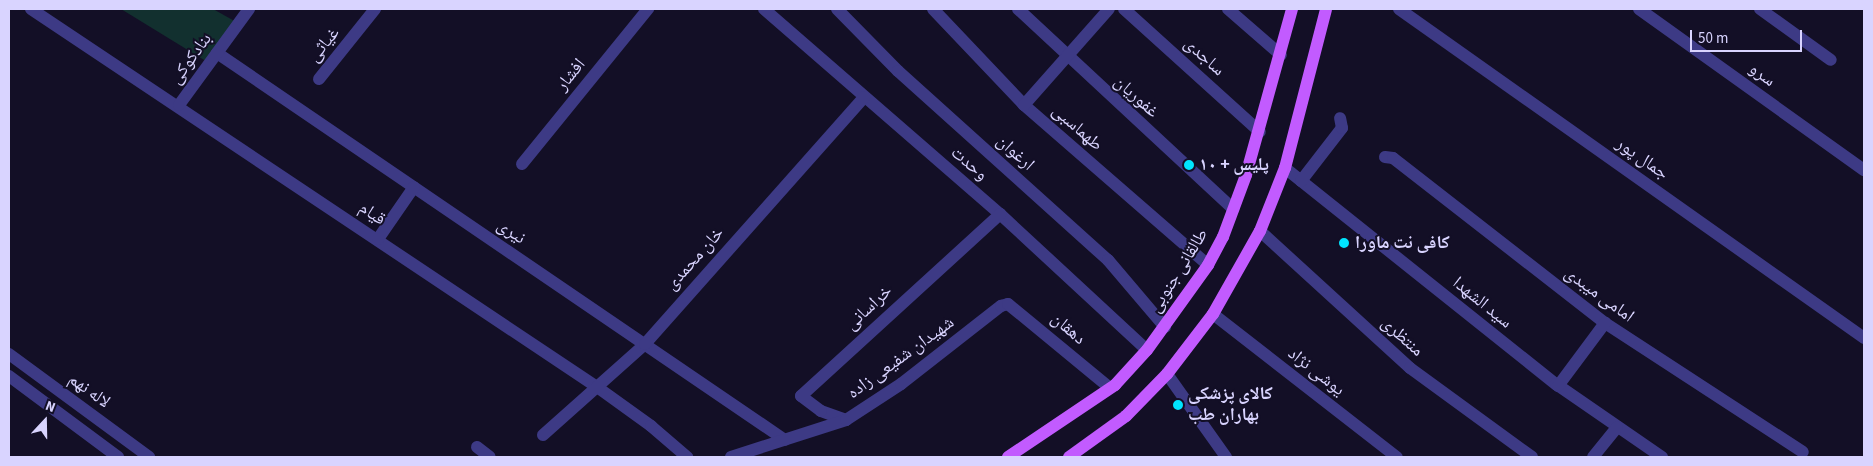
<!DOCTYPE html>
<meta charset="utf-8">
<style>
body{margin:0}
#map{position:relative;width:1873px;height:466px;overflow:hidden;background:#130f26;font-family:"Source Sans 3","Noto Naskh Arabic",sans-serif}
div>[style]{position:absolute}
.green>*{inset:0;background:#12302f}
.minor>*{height:12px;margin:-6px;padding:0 6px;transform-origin:6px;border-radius:6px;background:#3d3a85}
.tertiary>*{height:12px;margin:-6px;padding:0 6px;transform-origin:6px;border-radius:6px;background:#3d3a85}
.primary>*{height:12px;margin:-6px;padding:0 6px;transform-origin:6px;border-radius:6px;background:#c25bff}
.dots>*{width:14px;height:14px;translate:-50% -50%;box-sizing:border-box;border:2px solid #130f26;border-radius:50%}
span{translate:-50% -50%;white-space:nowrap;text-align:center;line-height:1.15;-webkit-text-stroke:4px #130f26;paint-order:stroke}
.street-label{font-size:18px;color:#d9d4ff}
.poi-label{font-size:18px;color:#d9d4ff;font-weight:700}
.left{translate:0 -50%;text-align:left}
.frame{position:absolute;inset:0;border:10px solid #d9d4ff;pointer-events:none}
.north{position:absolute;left:20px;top:396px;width:50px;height:50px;-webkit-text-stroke:4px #130f26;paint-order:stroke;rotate:21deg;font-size:14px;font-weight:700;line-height:20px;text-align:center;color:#d9d4ff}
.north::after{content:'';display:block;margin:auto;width:18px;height:22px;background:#d9d4ff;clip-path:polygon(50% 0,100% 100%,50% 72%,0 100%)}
.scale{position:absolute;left:1690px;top:30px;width:112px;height:22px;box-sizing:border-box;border:2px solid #d9d4ff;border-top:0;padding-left:6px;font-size:15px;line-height:18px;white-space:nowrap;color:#d9d4ff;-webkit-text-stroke:4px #130f26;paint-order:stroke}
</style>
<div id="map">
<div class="green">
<div style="clip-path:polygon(121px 9px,213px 9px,238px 23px,209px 63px)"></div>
</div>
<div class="minor">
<div style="left:31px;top:9px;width:681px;rotate:33.74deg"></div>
<div style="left:597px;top:387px;width:67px;rotate:35.8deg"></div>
<div style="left:651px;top:426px;width:48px;rotate:40.7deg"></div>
<div style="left:764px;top:9px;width:313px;rotate:41deg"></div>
<div style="left:1000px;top:214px;width:200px;rotate:42.8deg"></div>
<div style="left:837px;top:9px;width:87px;rotate:45.5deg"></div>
<div style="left:898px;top:71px;width:283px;rotate:42deg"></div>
<div style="left:1108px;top:260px;width:88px;rotate:49.6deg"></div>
<div style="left:933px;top:9px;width:132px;rotate:46.5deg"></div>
<div style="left:1024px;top:105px;width:244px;rotate:41deg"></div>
<div style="left:1018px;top:9px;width:294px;rotate:42.9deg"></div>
<div style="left:1124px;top:9px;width:183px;rotate:42.1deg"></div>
<div style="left:1228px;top:9px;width:70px;rotate:41deg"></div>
<div style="left:1399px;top:9px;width:570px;rotate:35.28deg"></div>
<div style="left:1639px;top:9px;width:277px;rotate:35.6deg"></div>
<div style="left:1760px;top:9px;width:87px;rotate:35.7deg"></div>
<div style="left:217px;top:53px;width:687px;rotate:34.27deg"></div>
<div style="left:319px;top:79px;width:90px;rotate:-51.3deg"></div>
<div style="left:179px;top:105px;width:119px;rotate:-53.9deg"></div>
<div style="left:1024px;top:105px;width:128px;rotate:-48.5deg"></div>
<div style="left:1385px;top:157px;width:8px;rotate:7deg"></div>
<div style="left:1393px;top:158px;width:269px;rotate:37.9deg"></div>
<div style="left:1605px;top:323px;width:236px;rotate:33.1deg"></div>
<div style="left:522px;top:164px;width:200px;rotate:-50.9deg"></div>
<div style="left:1285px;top:168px;width:347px;rotate:38.6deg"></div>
<div style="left:1556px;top:384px;width:129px;rotate:34.6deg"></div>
<div style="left:1301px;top:181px;width:67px;rotate:-52.3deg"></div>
<div style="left:1342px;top:128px;width:10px;rotate:-101deg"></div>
<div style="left:1260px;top:231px;width:203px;rotate:42.4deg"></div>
<div style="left:1410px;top:368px;width:151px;rotate:36.1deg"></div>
<div style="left:378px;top:239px;width:63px;rotate:-55.3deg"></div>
<div style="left:1213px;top:314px;width:233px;rotate:37.9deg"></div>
<div style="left:1167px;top:374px;width:102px;rotate:54.6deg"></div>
<div style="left:1558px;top:386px;width:79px;rotate:-53.3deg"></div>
<div style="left:846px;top:420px;width:27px;rotate:-160deg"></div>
<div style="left:821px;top:411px;width:25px;rotate:-143deg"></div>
<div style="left:801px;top:396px;width:270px;rotate:-42.4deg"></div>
<div style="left:543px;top:435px;width:137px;rotate:-41.7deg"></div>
<div style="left:645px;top:344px;width:330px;rotate:-48.4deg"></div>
<div style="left:477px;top:447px;width:16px;rotate:38deg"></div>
<div style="left:731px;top:457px;width:121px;rotate:-17.8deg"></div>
<div style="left:846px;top:420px;width:66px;rotate:-33.2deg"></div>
<div style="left:901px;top:384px;width:127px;rotate:-38deg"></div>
<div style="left:1001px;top:306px;width:7px;rotate:-16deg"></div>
<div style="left:1008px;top:304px;width:132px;rotate:39.5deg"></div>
<div style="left:1593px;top:457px;width:38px;rotate:-51deg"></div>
</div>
<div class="tertiary">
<div style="left:9px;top:354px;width:174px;rotate:36.3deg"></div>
<div style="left:9px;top:376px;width:136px;rotate:36.6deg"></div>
</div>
<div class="primary">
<div style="left:1008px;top:457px;width:129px;rotate:-33.9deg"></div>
<div style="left:1115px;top:385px;width:47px;rotate:-47.6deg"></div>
<div style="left:1147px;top:350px;width:105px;rotate:-54.3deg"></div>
<div style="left:1208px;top:265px;width:32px;rotate:-62deg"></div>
<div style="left:1223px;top:237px;width:66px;rotate:-69.6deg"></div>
<div style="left:1246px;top:175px;width:172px;rotate:-74.5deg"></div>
<div style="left:1069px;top:457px;width:70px;rotate:-35.7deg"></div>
<div style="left:1126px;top:416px;width:59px;rotate:-45.7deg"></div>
<div style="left:1167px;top:374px;width:76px;rotate:-52.5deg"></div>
<div style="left:1213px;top:314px;width:95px;rotate:-60.5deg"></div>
<div style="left:1260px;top:231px;width:68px;rotate:-68.4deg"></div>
<div style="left:1285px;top:168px;width:164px;rotate:-75.5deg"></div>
</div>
<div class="dots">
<div style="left:1189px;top:165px;background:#00e5ff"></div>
<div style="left:1344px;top:243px;background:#00e5ff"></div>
<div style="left:1178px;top:405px;background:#00e5ff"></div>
</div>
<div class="street-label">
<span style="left:324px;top:45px;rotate:-51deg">غیاثی</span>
<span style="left:1204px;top:57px;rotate:42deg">ساجدی</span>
<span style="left:191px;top:59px;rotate:-54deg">بنادکوکی</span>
<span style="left:571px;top:75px;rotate:-51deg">افشار</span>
<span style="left:1762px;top:75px;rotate:36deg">سرو</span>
<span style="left:1136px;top:97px;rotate:42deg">غفوریان</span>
<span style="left:1077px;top:128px;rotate:41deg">طهماسبی</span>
<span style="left:1015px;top:153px;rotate:42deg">ارغوان</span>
<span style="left:1642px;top:159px;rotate:35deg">جمال پور</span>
<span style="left:969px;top:164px;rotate:41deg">وحدت</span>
<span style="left:372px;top:214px;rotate:34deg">قیام</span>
<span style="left:511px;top:232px;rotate:34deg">نیری</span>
<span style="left:695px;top:259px;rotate:-48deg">خان محمدی</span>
<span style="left:1179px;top:271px;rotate:-58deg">طالقانی جنوبی</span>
<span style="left:1599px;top:295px;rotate:36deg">امامی میبدی</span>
<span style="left:1482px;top:303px;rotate:39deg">سید الشهدا</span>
<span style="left:869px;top:308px;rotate:-43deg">خراسانی</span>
<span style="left:1068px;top:329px;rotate:41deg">دهقان</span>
<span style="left:1402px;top:337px;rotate:42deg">منتظری</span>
<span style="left:901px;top:358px;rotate:-36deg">شهیدان شفیعی زاده</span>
<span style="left:1316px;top:372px;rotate:38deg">یوشی نژاد</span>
<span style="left:89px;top:391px;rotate:36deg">لاله نهم</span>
</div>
<div class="poi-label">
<span class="left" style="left:1199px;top:165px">پلیس + ۱۰</span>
<span class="left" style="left:1355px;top:243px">کافی نت ماورا</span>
<span class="left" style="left:1188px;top:405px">کالای پزشکی<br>بهاران طب</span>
</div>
<div class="frame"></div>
<div class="north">N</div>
<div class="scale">50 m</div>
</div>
